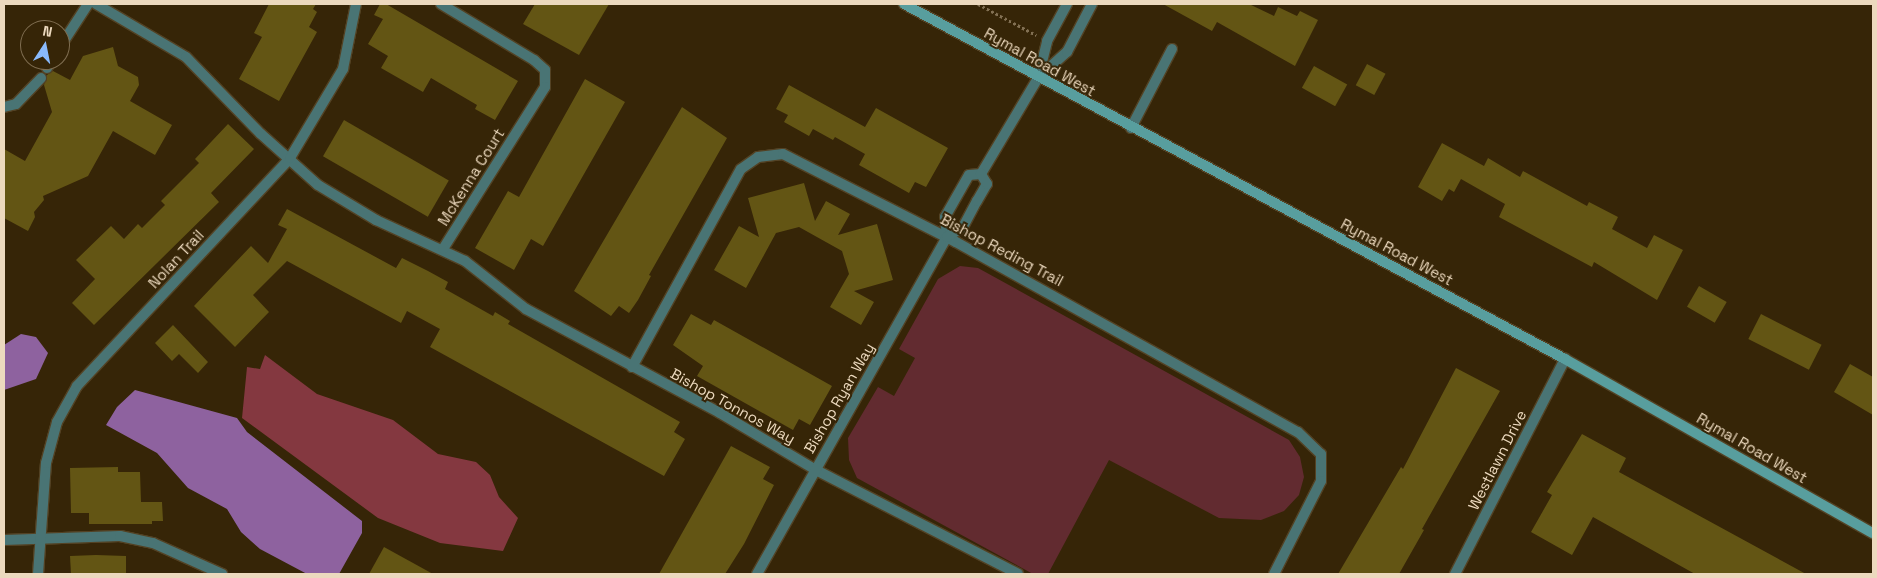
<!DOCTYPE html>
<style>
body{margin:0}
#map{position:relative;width:1877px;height:578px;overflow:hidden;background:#362507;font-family:"Space Grotesk",sans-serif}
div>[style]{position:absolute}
.green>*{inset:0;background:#622b30}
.forest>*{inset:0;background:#843840}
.water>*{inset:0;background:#8e629f}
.building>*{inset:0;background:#635514;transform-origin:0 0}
.path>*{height:3px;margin-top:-1.5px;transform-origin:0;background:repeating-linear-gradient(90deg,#827053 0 2.5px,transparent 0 5px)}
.roads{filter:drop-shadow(1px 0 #534224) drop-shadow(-1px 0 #534224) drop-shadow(0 1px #534224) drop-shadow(0 -1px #534224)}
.lane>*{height:10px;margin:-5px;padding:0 5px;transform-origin:5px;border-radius:5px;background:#497474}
.street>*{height:10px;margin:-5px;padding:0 5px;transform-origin:5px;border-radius:5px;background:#497474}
.secondary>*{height:10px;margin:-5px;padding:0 5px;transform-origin:5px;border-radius:5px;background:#589e9e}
span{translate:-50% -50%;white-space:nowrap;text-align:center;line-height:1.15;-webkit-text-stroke:4px #362507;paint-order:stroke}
.street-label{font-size:15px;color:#ecd9be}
.frame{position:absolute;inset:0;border:5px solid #ecd9be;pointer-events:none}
.north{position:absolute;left:20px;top:20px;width:50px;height:50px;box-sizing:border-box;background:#362507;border:1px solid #7f6d50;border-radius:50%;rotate:11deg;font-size:14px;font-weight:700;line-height:20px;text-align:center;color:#ecd9be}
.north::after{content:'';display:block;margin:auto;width:18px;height:22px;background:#89bafc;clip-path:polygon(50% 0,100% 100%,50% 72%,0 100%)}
</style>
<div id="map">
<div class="green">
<div style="clip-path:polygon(960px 266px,978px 268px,1289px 440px,1300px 457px,1304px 477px,1299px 495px,1284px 511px,1261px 520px,1219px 518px,1109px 460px,1048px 574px,1033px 574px,857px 478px,849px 460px,848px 438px,878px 387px,894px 396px,915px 358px,899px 349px,938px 279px)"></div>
</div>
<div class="forest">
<div style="clip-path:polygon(265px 355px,317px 394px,393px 420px,438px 454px,476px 462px,490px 475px,499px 497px,518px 518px,503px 551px,440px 543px,378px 518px,242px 418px,247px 367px,260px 369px)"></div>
</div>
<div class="water">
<div style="clip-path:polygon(21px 334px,36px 337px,48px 353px,36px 379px,4px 390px,4px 345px)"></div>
<div style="clip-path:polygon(135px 390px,237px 418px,247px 432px,362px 521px,362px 533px,339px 574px,307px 574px,260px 549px,241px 532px,227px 509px,188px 488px,157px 453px,106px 425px,117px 407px)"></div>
</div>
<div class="building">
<div style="clip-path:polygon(269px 4px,316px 4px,313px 9px,317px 12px,309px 27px,317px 32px,279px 101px,239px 79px,262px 37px,254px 33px)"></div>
<div style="clip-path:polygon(380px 4px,386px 4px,518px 81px,495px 120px,475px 109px,477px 105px,431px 78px,423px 92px,381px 68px,388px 56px,368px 44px,383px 19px,374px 15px)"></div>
<div style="clip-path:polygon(535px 4px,609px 4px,579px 55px,523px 24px)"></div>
<div style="clip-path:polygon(1163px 4px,1249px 4px,1274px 16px,1278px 7px,1297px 16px,1300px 11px,1318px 20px,1295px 66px,1217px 22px,1212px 31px)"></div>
<div style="clip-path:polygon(113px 47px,118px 66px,138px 77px,139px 85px,130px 101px,172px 125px,155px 155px,113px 131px,88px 176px,43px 196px,44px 200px,34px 212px,35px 217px,28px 231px,4px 218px,4px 149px,25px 161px,52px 112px,44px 85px,47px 75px,53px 71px,70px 80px,83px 56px)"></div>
<div style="left:1367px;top:64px;width:21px;height:24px;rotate:28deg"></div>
<div style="left:1314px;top:66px;width:38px;height:25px;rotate:29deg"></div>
<div style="clip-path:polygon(585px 79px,625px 102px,543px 246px,531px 239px,514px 270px,475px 248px,508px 191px,519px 197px)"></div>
<div style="clip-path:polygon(789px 85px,865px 127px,876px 108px,948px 148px,926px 187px,915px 182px,909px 193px,859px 165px,865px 154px,835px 137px,833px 140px,813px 129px,809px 136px,784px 122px,788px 115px,776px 109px)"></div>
<div style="clip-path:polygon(682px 107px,727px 138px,649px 275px,651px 276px,638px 300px,629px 313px,619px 306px,611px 316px,574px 291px)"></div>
<div style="left:344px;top:120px;width:121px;height:42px;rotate:30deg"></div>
<div style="clip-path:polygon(228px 124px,254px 149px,211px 193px,219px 202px,94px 325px,72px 303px,95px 279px,76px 260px,111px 226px,124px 239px,138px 224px,142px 228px,165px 205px,161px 201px,199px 163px,195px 159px)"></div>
<div style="clip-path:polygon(1442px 143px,1484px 166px,1488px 158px,1520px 177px,1523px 171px,1587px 206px,1589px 202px,1618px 217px,1612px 229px,1647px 248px,1654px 235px,1683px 250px,1657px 300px,1594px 262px,1592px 267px,1499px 217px,1505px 204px,1461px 179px,1454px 192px,1449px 189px,1442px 201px,1418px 187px)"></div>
<div style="clip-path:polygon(804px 183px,815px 221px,826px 201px,850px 214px,838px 235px,877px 224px,893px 280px,854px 291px,874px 302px,861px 325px,830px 307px,849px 274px,842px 251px,799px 227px,776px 233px,746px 288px,714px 270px,739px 226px,759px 237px,748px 198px)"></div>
<div style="clip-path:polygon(287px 209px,396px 268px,402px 258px,428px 271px,448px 282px,445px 289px,493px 316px,495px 312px,510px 321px,508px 324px,680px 422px,674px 432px,685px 439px,664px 476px,430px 347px,440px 329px,407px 311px,401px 323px,287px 261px,253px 295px,269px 312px,235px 347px,194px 306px,251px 246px,268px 263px,287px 229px,278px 225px)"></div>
<div style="left:1699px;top:286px;width:32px;height:24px;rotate:30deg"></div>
<div style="clip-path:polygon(691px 314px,711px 325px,714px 320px,832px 386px,810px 425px,799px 419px,793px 430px,697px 376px,703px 366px,673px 345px)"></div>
<div style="left:1761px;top:314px;width:68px;height:28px;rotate:27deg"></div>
<div style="clip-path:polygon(173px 325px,208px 362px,198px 373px,179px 354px,172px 361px,155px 343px)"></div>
<div style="clip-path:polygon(1850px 364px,1873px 377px,1873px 415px,1834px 392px)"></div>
<div style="clip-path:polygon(1456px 368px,1500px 391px,1422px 529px,1424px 530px,1399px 574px,1338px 574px,1401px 467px,1403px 469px)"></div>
<div style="clip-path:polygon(1582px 434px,1626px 458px,1619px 472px,1806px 574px,1695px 574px,1593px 517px,1572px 555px,1531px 532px,1552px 495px,1547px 492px)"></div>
<div style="clip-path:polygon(731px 446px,770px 467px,763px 479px,774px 485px,744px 544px,725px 574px,659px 574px)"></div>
<div style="clip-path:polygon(118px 467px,118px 472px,140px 472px,141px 502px,162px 502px,163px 521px,152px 521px,152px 524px,89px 524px,89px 513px,71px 513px,70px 468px)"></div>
<div style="clip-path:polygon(384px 547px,433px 574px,369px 574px)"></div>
<div style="clip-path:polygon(96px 555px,126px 556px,126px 574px,71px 574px,70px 556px)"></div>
</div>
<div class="path">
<div style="left:978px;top:4px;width:66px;rotate:28.1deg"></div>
</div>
<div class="roads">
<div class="lane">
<div style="left:1131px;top:128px;width:89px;rotate:-62.6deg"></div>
</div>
<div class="street">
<div style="left:96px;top:4px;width:104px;rotate:30.5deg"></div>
<div style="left:186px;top:57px;width:107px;rotate:45.8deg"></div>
<div style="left:261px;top:134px;width:76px;rotate:41.8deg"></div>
<div style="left:318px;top:185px;width:68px;rotate:31.1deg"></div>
<div style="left:376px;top:220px;width:98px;rotate:24.7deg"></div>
<div style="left:465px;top:261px;width:78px;rotate:38.2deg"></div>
<div style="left:526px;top:309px;width:220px;rotate:28.2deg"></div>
<div style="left:720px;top:413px;width:112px;rotate:30.7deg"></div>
<div style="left:816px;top:470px;width:227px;rotate:27.2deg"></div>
<div style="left:441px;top:4px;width:109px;rotate:31.1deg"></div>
<div style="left:534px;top:60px;width:15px;rotate:42deg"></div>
<div style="left:545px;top:70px;width:17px;rotate:90deg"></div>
<div style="left:545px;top:87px;width:191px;rotate:122.2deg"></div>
<div style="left:60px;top:47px;width:51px;rotate:-56.9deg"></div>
<div style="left:47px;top:68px;width:9px;rotate:-58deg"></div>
<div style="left:1039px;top:77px;width:38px;rotate:-42deg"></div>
<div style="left:1067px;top:52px;width:54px;rotate:-62.5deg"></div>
<div style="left:4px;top:107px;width:12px;rotate:-14deg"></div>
<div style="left:16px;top:104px;width:36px;rotate:-46deg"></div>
<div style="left:981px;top:174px;width:112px;rotate:-59.3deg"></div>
<div style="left:1038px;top:78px;width:38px;rotate:-76deg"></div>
<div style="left:1047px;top:41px;width:42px;rotate:-61.6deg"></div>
<div style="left:947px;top:237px;width:20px;rotate:-96deg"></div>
<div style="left:945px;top:217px;width:48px;rotate:-60.3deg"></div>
<div style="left:969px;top:175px;width:12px;rotate:-5deg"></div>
<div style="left:632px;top:367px;width:226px;rotate:-61.2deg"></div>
<div style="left:741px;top:169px;width:21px;rotate:-35deg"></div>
<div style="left:758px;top:157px;width:25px;rotate:-7deg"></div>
<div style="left:783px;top:154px;width:194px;rotate:27deg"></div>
<div style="left:956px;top:242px;width:391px;rotate:29.1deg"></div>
<div style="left:1298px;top:432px;width:32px;rotate:44deg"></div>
<div style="left:1321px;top:454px;width:27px;rotate:90deg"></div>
<div style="left:1321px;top:481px;width:104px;rotate:116.8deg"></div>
<div style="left:4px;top:540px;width:116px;rotate:-2deg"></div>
<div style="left:120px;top:536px;width:34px;rotate:12deg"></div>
<div style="left:153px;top:543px;width:76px;rotate:24.2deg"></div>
<div style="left:38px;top:574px;width:111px;rotate:-85.9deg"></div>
<div style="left:46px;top:463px;width:42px;rotate:-75deg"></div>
<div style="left:57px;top:422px;width:41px;rotate:-60.9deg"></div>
<div style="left:77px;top:386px;width:312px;rotate:-46.9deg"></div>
<div style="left:290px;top:158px;width:104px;rotate:-59.2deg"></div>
<div style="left:343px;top:69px;width:66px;rotate:-78.7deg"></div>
<div style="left:757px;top:574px;width:387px;rotate:-60.6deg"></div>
<div style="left:947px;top:237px;width:19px;rotate:-32deg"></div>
<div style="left:963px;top:227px;width:30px;rotate:-62deg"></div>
<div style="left:977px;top:201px;width:20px;rotate:-60deg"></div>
<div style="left:987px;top:184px;width:12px;rotate:-121deg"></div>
<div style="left:1455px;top:574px;width:242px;rotate:-62.9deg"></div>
</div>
<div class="secondary">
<div style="left:904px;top:4px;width:750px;rotate:28.24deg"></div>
<div style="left:1565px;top:359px;width:354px;rotate:29.5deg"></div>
</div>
</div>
<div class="street-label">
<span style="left:1040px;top:62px;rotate:29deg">Rymal Road West</span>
<span style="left:471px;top:177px;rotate:-58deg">McKenna Court</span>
<span style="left:1002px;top:250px;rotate:28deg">Bishop Reding Trail</span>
<span style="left:1397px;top:252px;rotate:28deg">Rymal Road West</span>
<span style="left:176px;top:259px;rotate:-47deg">Nolan Trail</span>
<span style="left:839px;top:398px;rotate:-60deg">Bishop Ryan Way</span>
<span style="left:733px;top:406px;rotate:29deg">Bishop Tonnos Way</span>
<span style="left:1752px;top:448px;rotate:30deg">Rymal Road West</span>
<span style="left:1497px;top:460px;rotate:-63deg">Westlawn Drive</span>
</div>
<div class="frame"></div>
<div class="north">N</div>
</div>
